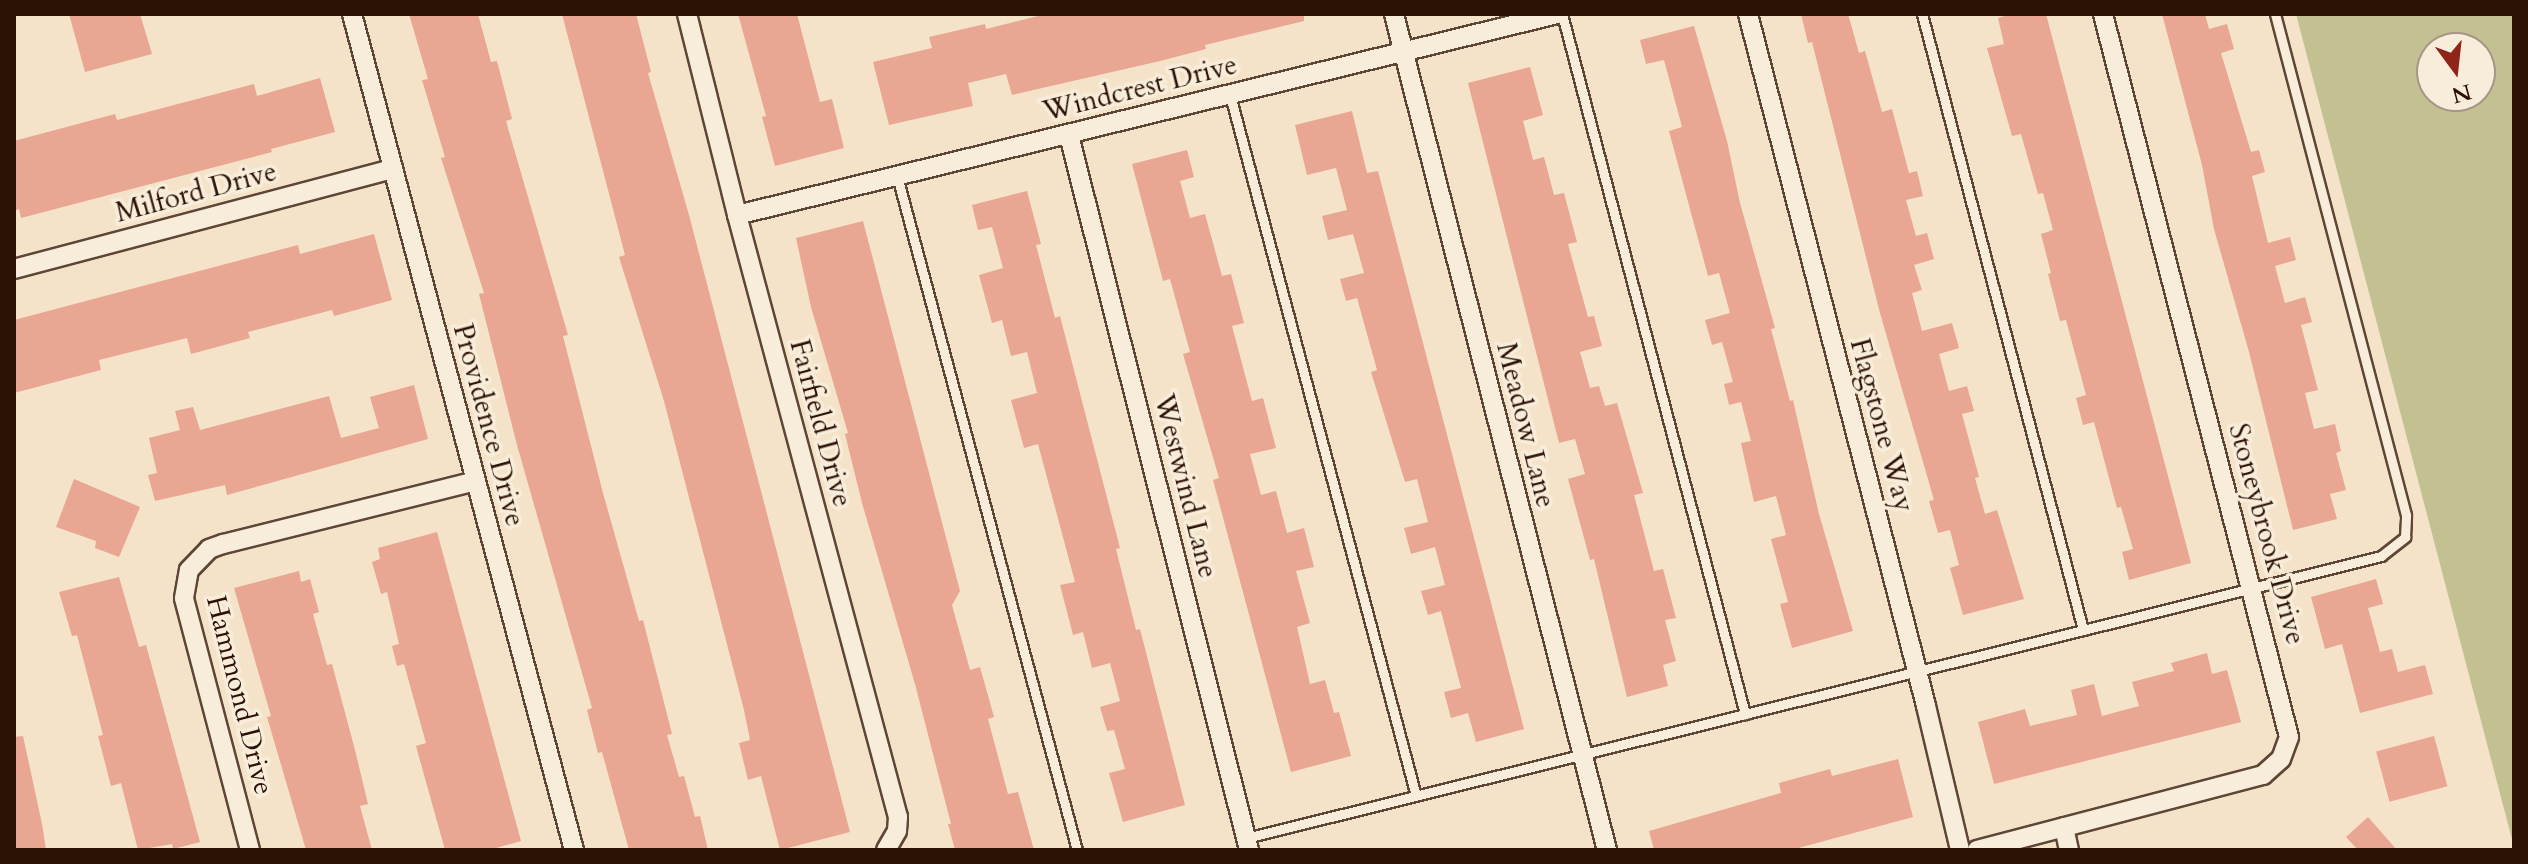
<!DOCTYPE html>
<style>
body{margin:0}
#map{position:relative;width:2528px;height:864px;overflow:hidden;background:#f4e3c8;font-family:Cardo,serif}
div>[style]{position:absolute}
.green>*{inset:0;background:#c3c191}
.building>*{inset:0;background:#e8a693;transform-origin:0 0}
.roads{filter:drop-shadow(2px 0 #5e4636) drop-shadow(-2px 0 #5e4636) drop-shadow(0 2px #5e4636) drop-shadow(0 -2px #5e4636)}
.service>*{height:9px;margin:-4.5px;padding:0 4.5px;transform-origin:4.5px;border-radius:4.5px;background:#f8eddb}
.minor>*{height:18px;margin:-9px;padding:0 9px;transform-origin:9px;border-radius:9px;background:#f8eddb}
span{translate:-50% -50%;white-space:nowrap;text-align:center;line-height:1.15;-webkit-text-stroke:7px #f8eddb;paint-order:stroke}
.street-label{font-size:28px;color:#2c1105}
.frame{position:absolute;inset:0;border:16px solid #2c1105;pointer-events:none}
.north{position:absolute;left:2416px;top:32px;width:80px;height:80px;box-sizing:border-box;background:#f8eddb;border:2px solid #a69585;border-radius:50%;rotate:165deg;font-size:22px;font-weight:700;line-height:32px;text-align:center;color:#2c1105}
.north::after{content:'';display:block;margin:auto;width:28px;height:36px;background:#8f2418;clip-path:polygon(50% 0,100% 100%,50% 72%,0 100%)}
</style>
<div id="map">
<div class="green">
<div style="clip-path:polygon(evenodd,2296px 14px,2514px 14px,2514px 847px,2296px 14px,2432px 48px,2480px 48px,2480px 96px,2432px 96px,2432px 48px)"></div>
</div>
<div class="building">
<div style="clip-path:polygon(69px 14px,140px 14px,152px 54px,85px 72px)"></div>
<div style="clip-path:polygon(409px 14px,478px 14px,491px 62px,497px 61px,512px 119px,506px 121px,568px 335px,563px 336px,603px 493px,639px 621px,643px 620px,672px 734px,667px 735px,679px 777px,684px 776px,695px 817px,700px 816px,708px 850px,629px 850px,602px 752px,598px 753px,587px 710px,592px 708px,517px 445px,479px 294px,484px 293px,441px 158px,445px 157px,422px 80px,428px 79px)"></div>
<div style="clip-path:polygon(562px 14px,636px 14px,651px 72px,648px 73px,689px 215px,850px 832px,780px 850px,761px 776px,748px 780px,739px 743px,750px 740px,744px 710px,664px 401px,619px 257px,625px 255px)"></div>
<div style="clip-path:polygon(738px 14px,797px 14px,820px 102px,832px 99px,844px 148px,775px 166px,762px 117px,766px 116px)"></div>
<div style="clip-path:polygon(1046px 14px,1304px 14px,1304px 21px,1205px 45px,1206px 49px,1160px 61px,1012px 95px,1006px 74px,968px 83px,973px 106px,889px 125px,873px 62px,932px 48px,929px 37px,985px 24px,986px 29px)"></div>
<div style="clip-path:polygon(1801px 14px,1848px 14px,1859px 53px,1865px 51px,1882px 112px,1892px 109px,1909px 173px,1917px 171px,1923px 196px,1906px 200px,1916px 236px,1927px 233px,1934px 259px,1914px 265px,1922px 290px,1912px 293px,1922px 331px,1952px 323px,1959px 348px,1939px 354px,1949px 391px,1967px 386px,1974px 411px,1962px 414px,1979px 477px,1975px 478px,1985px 514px,1997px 510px,2024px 599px,1963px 615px,1950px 568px,1959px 565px,1950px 530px,1938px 533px,1929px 501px,1934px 500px,1880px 313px,1812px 42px,1808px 43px)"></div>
<div style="clip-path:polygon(2012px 14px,2046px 14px,2191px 563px,2129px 580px,2122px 552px,2133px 549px,2121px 507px,2117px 508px,2094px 422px,2083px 425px,2076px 398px,2086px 395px,2066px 320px,2060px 321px,2048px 274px,2051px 273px,2041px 234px,2053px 230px,2043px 193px,2038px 194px,2021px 134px,2012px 136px,1987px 48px,2004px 44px,1998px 18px)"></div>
<div style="clip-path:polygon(2162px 14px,2205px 14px,2209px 29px,2227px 24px,2234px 49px,2221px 53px,2251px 152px,2259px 150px,2265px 172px,2252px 176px,2268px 243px,2290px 237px,2296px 260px,2275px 266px,2285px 303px,2305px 297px,2312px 322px,2301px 325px,2318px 390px,2305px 393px,2314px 429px,2335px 424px,2341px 451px,2336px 453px,2346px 490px,2330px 494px,2337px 519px,2293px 530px,2249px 352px,2214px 229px,2202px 165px)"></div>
<div style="clip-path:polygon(1694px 26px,1727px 141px,1740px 203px,1775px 328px,1771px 329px,1790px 401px,1793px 400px,1819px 514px,1853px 631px,1792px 648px,1780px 604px,1788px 602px,1771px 539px,1786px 535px,1776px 496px,1754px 502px,1741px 443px,1751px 441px,1741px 402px,1729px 405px,1724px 384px,1733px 382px,1722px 342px,1712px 345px,1705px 320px,1730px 313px,1719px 273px,1708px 276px,1669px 131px,1682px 127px,1664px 60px,1646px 64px,1640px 40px)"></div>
<div style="clip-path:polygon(1530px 67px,1543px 115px,1523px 121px,1533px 160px,1544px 157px,1554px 195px,1564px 193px,1577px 242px,1568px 244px,1588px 317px,1594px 316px,1602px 346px,1580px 352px,1590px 388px,1599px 386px,1605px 406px,1617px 403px,1643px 493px,1634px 495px,1654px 571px,1663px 569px,1676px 618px,1665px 620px,1676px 661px,1663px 665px,1668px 686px,1627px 697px,1594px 559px,1590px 560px,1568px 479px,1585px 474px,1575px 439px,1559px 443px,1468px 83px)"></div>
<div style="clip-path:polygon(320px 78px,335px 132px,271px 149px,272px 152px,21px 218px,19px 209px,14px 211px,14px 141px,115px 114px,117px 120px,254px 84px,257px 96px)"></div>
<div style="clip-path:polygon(1352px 111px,1367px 173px,1378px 171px,1524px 729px,1476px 742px,1468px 713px,1451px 718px,1444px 692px,1461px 688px,1441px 611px,1428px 615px,1421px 591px,1445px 585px,1435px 547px,1411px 554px,1404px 528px,1428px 522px,1417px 479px,1405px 482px,1371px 372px,1377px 370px,1357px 298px,1346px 301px,1340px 279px,1364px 273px,1353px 234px,1328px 240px,1322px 216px,1347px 210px,1336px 168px,1307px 175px,1295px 125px)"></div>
<div style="clip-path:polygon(1187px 150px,1194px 177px,1180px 181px,1190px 218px,1205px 214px,1222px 276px,1231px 274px,1244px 323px,1232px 326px,1252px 401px,1263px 398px,1276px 448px,1250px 454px,1261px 495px,1276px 491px,1287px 533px,1304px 528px,1314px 567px,1296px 571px,1310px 623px,1297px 627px,1310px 684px,1325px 680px,1334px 713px,1339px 712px,1351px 756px,1291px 772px,1213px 480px,1219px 478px,1183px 354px,1190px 352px,1170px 279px,1163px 281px,1132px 164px)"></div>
<div style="clip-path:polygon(1027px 191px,1041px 244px,1036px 245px,1055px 318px,1060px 316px,1120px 548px,1116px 549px,1136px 630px,1140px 629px,1185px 805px,1123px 822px,1109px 773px,1125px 769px,1114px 730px,1107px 731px,1100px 707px,1120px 701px,1110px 663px,1092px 668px,1083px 632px,1073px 635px,1060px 585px,1075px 582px,1038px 444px,1024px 448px,1011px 400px,1037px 393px,1027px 352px,1011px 356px,1002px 320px,992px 323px,979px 275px,1003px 268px,992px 227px,978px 230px,972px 205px)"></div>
<div style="clip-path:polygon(863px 221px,960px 591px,952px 605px,970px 670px,980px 667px,994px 717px,988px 719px,1008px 794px,1018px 792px,1034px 850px,955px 850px,948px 824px,951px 824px,915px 684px,862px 503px,845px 434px,848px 433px,811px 307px,796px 238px)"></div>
<div style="clip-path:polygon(374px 234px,392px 300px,334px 316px,332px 310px,248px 332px,250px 338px,191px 354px,187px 338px,99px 360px,101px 370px,14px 393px,14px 320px,298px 245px,300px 254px)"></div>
<div style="clip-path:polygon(414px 385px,428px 439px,227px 495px,225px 485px,155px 501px,148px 475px,157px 473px,149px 438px,180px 430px,175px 411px,193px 407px,200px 430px,329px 396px,341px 438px,379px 428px,370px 397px)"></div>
<div style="clip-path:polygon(74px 479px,140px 507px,119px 557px,95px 548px,96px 541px,56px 527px)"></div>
<div style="clip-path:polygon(437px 532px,521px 841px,489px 850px,445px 850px,416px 746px,426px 743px,404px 664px,397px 666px,392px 646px,399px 644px,387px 592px,381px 594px,372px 562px,380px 559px,378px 548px)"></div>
<div style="clip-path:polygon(299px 571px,301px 582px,310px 579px,319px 612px,313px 614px,327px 665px,332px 664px,355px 750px,368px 804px,360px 806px,372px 850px,306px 850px,267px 717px,271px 716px,234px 588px)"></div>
<div style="clip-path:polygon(119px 577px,139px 647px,146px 645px,200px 842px,173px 849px,172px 844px,138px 850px,121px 783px,111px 786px,98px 736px,103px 735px,77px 635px,72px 636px,59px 592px)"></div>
<div style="clip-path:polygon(2376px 579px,2383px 604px,2368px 608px,2380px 652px,2392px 649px,2398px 672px,2425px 665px,2433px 694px,2360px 713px,2342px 644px,2325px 649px,2311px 597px)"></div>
<div style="clip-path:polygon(2207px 653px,2212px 674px,2227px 670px,2241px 722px,1994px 784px,1978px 722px,2025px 709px,2030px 726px,2077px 715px,2071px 690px,2094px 684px,2102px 716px,2139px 706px,2132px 682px,2174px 671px,2171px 663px)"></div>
<div style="clip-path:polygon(23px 736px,42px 824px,46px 850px,14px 850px,14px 737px)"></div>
<div style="left:2434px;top:736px;width:52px;height:60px;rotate:75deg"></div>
<div style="clip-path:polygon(1898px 759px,1913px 817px,1791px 850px,1654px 850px,1649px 831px,1781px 793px,1779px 783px,1830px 769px,1832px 776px)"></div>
<div style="clip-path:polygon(2368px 817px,2397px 850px,2358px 850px,2346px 837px)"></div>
</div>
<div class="roads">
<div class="service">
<div style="left:1562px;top:14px;width:724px;rotate:75.35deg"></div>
<div style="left:1922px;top:14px;width:637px;rotate:75.35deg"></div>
<div style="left:1230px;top:95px;width:725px;rotate:75.14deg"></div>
<div style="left:897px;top:176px;width:698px;rotate:75.05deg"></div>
<div style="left:1246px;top:838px;width:1170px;rotate:-13.95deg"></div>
<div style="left:2381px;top:556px;width:31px;rotate:-38deg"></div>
<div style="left:2405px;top:537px;width:22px;rotate:-87deg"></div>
<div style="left:2406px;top:515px;width:518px;rotate:-104.65deg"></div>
</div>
<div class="minor">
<div style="left:352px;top:14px;width:865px;rotate:75.13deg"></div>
<div style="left:687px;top:14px;width:207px;rotate:76deg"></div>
<div style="left:737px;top:215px;width:623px;rotate:75.03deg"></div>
<div style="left:898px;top:817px;width:14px;rotate:94deg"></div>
<div style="left:897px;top:831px;width:22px;rotate:120deg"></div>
<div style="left:1394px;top:14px;width:863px;rotate:75.71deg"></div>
<div style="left:1748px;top:14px;width:715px;rotate:75.57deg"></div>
<div style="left:1926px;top:706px;width:148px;rotate:76.7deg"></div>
<div style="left:1069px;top:135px;width:737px;rotate:75.87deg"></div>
<div style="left:737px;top:215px;width:844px;rotate:-13.77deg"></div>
<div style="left:14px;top:269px;width:392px;rotate:-14.8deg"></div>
<div style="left:2064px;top:827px;width:24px;rotate:78deg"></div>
<div style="left:250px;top:850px;width:260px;rotate:-104.7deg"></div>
<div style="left:184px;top:598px;width:28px;rotate:-80deg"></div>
<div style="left:189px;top:570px;width:29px;rotate:-46deg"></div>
<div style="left:209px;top:549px;width:15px;rotate:-20deg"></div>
<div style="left:223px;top:544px;width:260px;rotate:-14deg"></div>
<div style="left:1977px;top:850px;width:296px;rotate:-14.7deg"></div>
<div style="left:2263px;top:775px;width:24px;rotate:-42deg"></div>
<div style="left:2281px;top:759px;width:23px;rotate:-70deg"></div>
<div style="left:2289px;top:737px;width:747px;rotate:-104.43deg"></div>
</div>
</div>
<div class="street-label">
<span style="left:1140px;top:88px;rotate:-14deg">Windcrest Drive</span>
<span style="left:196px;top:192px;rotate:-15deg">Milford Drive</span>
<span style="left:821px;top:423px;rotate:75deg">Fairfield Drive</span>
<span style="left:489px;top:425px;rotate:75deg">Providence Drive</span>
<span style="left:1526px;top:425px;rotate:76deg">Meadow Lane</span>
<span style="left:1882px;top:425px;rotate:75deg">Flagstone Way</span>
<span style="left:1186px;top:486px;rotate:76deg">Westwind Lane</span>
<span style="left:2267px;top:534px;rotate:75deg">Stoneybrook Drive</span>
<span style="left:240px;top:695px;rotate:76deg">Hammond Drive</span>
</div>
<div class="frame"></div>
<div class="north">N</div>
</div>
